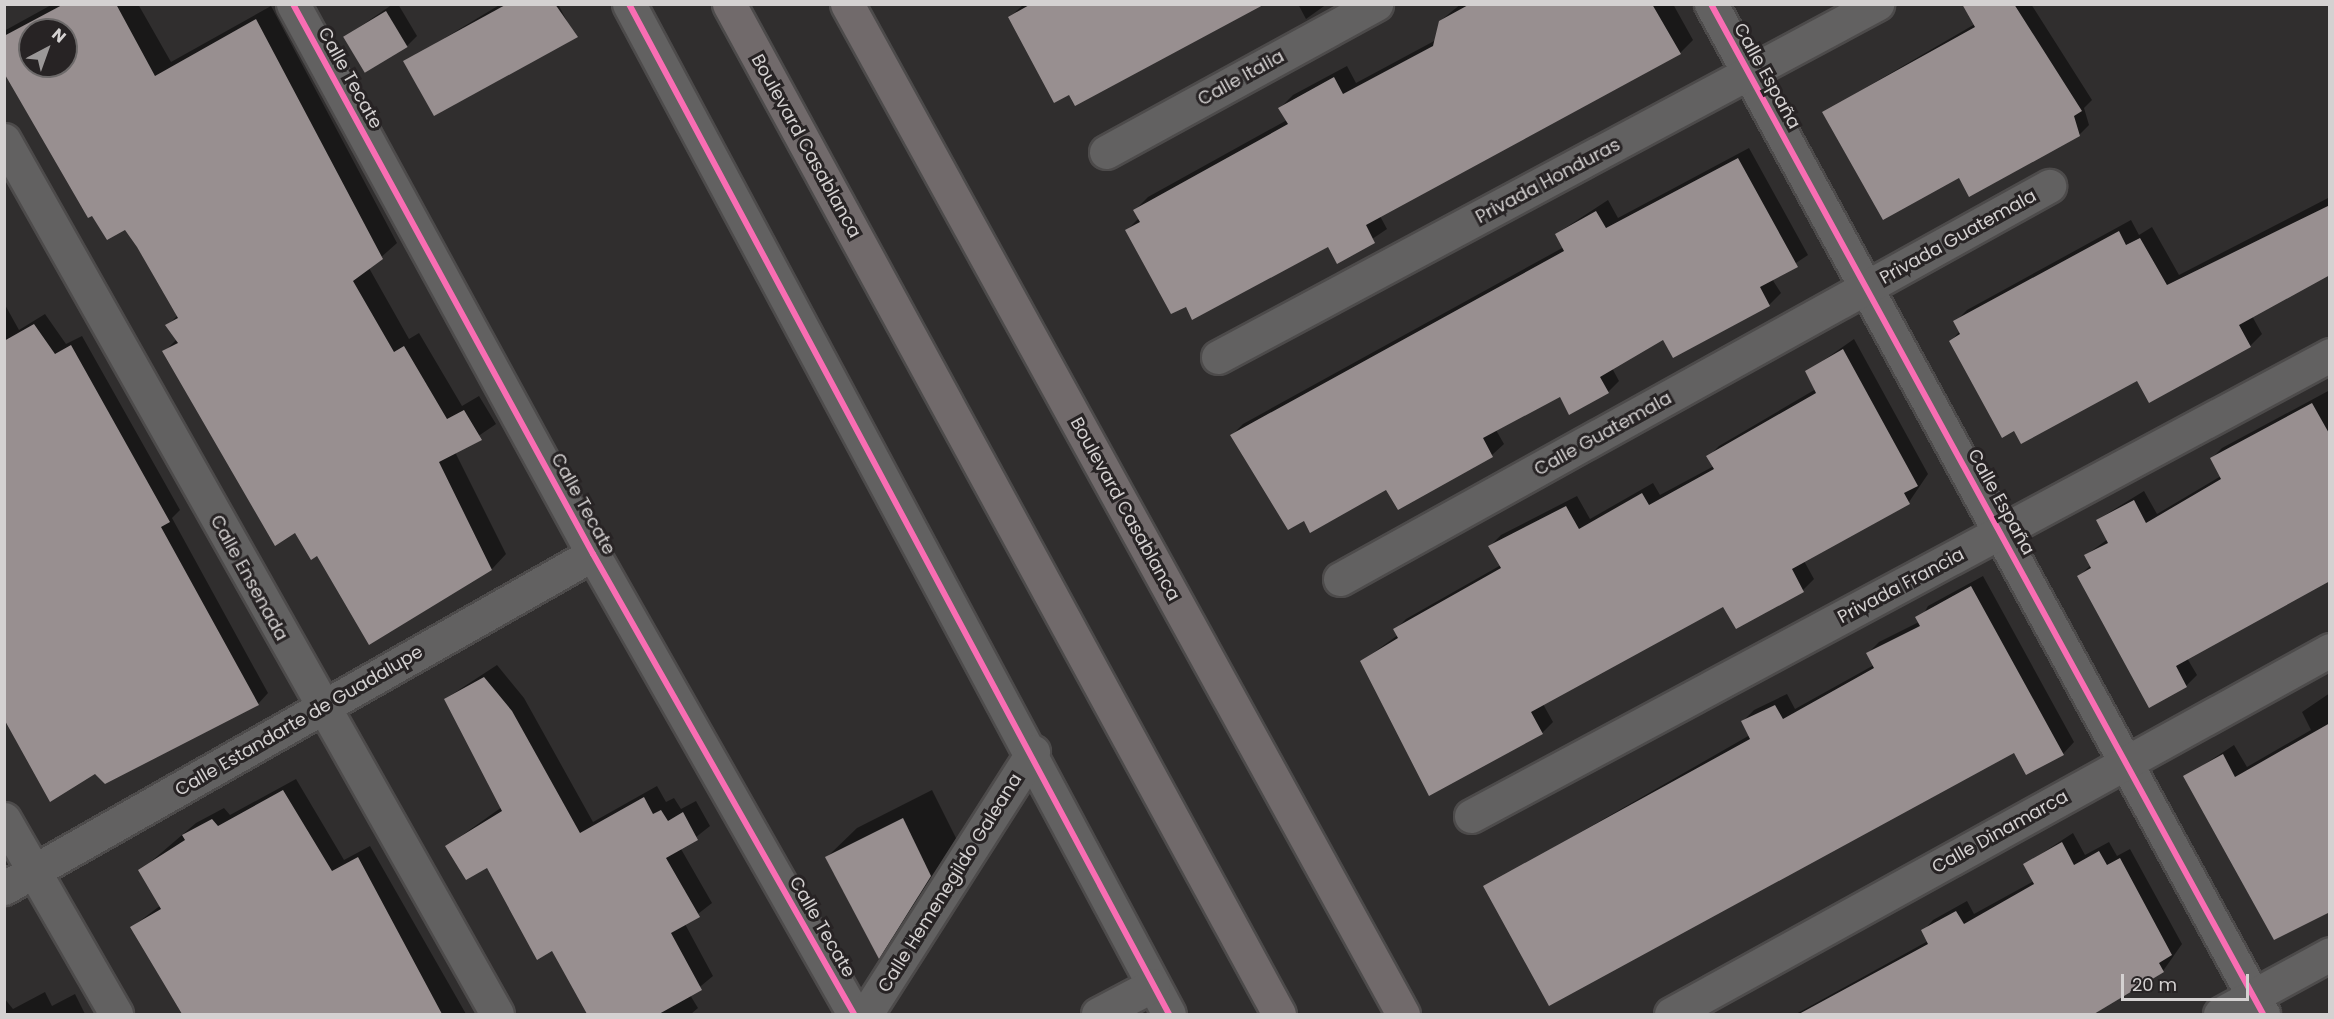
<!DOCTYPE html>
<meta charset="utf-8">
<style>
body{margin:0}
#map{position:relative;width:2334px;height:1019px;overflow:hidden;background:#302e2e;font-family:Poppins,sans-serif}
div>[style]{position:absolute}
.shadow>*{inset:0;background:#0007}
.building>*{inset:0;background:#988f90;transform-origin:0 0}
.roads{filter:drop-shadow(2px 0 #4d4b4b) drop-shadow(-2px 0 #4d4b4b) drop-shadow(0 2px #4d4b4b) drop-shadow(0 -2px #4d4b4b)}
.minor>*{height:33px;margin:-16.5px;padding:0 16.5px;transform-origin:16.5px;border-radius:16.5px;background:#626161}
.major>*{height:33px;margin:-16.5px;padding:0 16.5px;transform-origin:16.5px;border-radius:16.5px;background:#716a6b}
.cycleway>*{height:6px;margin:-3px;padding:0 3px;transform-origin:3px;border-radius:3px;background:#f96db3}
span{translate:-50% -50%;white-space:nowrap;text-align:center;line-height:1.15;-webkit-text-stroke:6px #272324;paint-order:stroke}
.street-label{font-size:18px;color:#d4d1d1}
.frame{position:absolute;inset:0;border:6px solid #d4d1d1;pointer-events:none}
.north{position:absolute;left:18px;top:18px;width:60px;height:60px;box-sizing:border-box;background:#272324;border:2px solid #6c6969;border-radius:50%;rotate:41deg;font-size:16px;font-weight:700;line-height:24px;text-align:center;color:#d4d1d1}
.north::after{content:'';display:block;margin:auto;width:21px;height:27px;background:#9b9898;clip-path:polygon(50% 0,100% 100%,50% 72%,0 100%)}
.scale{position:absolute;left:2121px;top:974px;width:128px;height:27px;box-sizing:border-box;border:3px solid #d4d1d1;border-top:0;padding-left:8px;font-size:18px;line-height:21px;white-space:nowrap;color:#d4d1d1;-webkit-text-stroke:4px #272324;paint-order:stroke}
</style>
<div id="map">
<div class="shadow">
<div style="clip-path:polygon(evenodd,53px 4px,138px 4px,171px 62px,271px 6px,397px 243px,369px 268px,409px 339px,419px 333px,462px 406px,479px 396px,496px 424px,455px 452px,506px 554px,492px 569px,318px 554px,164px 352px,177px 339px,167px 326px,178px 315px,126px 228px,4px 70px,4px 31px,53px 4px,30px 30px,66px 30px,66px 66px,30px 66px,30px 30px)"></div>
<div style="clip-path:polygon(393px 4px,398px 4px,417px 36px,407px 46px,345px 37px)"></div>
<div style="clip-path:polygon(501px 4px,558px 4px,573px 33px,405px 62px)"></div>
<div style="clip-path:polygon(1259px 4px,1070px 93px,1010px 17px,1023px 5px)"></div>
<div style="clip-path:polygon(1298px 4px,1327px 4px,1306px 19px)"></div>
<div style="clip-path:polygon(1461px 4px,1673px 4px,1693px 40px,1680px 53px,1380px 216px,1387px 229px,1338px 262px,1328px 245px,1186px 305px,1127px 230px,1139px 218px,1135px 210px,1148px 197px,1287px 120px,1280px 108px,1293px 95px,1347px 66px,1356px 83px,1436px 40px,1440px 21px)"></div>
<div style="clip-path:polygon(1973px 4px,2031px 4px,2092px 100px,2084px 108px,2089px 125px,2079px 135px,1960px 176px,1824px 112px,1975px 24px)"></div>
<div style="clip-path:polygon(1749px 148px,1808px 255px,1772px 279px,1781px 293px,1769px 305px,1674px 356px,1664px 338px,1612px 368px,1619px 381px,1608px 392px,1560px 395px,1496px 430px,1504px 444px,1492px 455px,1398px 508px,1387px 488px,1304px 519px,1232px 435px,1243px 424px,1564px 247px,1556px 234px,1608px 200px,1618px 218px)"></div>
<div style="clip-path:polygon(2330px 197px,2330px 274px,2252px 316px,2262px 334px,2250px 346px,2138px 379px,2014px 429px,1951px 341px,1960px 331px,1955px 322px,1967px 310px,2131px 220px,2139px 235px,2152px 227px,2179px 275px)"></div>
<div style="clip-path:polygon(4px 303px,19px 330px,45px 314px,66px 344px,82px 336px,180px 510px,172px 518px,268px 693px,258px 704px,4px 694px)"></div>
<div style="clip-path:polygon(1854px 339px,1928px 474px,1909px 502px,1804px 561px,1814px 579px,1803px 590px,1724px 605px,1543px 704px,1553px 722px,1542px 733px,1362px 661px,1398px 635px,1395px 630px,1406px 619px,1501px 565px,1490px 546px,1501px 535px,1577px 496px,1590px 519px,1653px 483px,1660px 495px,1714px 466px,1708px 457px,1719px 446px,1816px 389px,1807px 372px)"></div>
<div style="clip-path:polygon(2330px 390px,2330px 580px,2187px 658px,2197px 675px,2186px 686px,2079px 576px,2091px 565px,2086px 555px,2108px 539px,2097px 520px,2144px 491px,2157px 514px,2221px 476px,2212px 458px,2222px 448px)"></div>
<div style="clip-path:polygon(1983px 576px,2074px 742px,2063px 754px,2014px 751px,1485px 887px,1750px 735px,1743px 721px,1754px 710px,1787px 694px,1795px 709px,1874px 665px,1868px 653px,1879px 642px,1919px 622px,1928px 606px)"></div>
<div style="clip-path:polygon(497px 665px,524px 698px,593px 822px,657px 786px,666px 802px,674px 798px,681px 809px,696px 801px,710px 826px,681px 849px,712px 903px,685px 924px,713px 976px,690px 995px,698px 1008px,691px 1014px,589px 1014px,553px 949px,487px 866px,447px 846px,502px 807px,445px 699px)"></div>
<div style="clip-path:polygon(2330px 693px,2330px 885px,2185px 777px,2234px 745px,2247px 767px,2311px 730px,2302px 712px)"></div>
<div style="clip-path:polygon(296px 779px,344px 860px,370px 846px,466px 1014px,184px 1014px,132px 927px,161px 905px,140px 871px,196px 823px,224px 808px,230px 815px)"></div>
<div style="clip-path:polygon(932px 790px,960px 846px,908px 928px,879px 957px,827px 857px,857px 828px)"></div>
<div style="clip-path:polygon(2073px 833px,2085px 855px,2109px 842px,2117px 856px,2130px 849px,2182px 944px,2163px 971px,2086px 1014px,1796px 1014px,1928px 941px,1923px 931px,1933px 920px,1967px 901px,1974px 914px,2034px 881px,2024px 865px)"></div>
<div style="clip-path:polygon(45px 992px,52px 1006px,75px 994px,85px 1014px,4px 1014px,4px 998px,13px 1009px)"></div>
</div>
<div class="building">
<div style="clip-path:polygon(evenodd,64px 4px,116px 4px,155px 76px,256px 19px,383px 259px,353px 281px,394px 352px,404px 346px,447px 419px,464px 410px,482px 440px,439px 462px,492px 570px,369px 645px,317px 556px,311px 560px,295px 533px,275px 546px,162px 351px,178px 343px,165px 325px,178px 318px,137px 247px,125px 230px,107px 240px,92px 216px,88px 218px,4px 73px,4px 36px,64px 4px,30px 30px,66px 30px,66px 66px,30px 66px,30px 30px)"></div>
<div style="clip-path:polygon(507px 4px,555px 4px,578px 37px,434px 116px,403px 61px)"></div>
<div style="clip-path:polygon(1031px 4px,1265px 4px,1075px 106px,1069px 95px,1054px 103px,1008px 17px)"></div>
<div style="clip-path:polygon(1470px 4px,1652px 4px,1681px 54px,1366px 225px,1375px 243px,1337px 264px,1328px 247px,1192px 320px,1186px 307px,1171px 314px,1125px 230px,1140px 222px,1133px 210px,1288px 124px,1278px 108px,1334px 77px,1343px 94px,1433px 46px,1439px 21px)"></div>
<div style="clip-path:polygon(1962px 4px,2014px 4px,2082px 111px,2074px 116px,2080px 136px,1969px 197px,1959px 178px,1883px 220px,1822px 112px,1975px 27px)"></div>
<div style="left:386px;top:11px;width:42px;height:50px;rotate:59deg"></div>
<div style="clip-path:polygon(1738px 158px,1798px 267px,1760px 287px,1770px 306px,1673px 358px,1663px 340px,1600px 377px,1609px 393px,1569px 415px,1560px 397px,1483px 438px,1493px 457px,1398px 510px,1386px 490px,1310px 533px,1304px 521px,1288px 530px,1230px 435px,1564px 251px,1555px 234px,1596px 211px,1606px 228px)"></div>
<div style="clip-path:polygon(2330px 205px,2330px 275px,2239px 325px,2251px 347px,2149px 403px,2137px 381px,2021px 444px,2014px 431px,2002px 438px,1949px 341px,1960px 334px,1953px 321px,2119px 231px,2126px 245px,2140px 238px,2167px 285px)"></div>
<div style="clip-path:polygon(34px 324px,55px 354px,71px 345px,170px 522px,161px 527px,259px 705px,105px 784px,95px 774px,50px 802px,4px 719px,4px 341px)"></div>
<div style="clip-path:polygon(1843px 349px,1918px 486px,1904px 493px,1910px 504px,1792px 569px,1804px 592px,1736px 629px,1723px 607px,1670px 636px,1531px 712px,1543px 734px,1429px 796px,1360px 661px,1398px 638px,1393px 629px,1501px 568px,1488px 546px,1566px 506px,1579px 529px,1642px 493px,1649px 505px,1714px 469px,1706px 456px,1816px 393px,1805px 371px)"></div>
<div style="clip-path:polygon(2312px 403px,2330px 435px,2330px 581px,2176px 666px,2187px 687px,2149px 708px,2077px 576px,2091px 568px,2084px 555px,2108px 543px,2096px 520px,2134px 500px,2146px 523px,2221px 479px,2210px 458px)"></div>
<div style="clip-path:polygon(1971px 586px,2064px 755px,2026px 775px,2014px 753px,1549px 1006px,1483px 886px,1750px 739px,1741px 721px,1775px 705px,1783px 719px,1874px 668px,1866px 653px,1920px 626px,1915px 617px)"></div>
<div style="clip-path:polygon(484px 677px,512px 711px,580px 833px,644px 797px,653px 814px,661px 810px,668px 821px,683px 812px,698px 840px,666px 858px,700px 917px,671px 933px,702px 990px,659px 1014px,587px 1014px,552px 951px,537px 960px,487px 868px,466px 880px,445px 846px,502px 811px,444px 699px)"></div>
<div style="clip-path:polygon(2330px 723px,2330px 912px,2274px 940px,2183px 776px,2223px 754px,2235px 777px)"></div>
<div style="clip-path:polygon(283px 790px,332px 871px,358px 857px,442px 1014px,182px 1014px,130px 927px,161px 909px,138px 870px,185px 840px,182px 835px,212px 819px,218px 826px)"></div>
<div style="clip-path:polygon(903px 818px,931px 876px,879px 959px,825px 857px)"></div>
<div style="clip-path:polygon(2062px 842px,2074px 865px,2099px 851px,2107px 865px,2120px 858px,2172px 955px,2159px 963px,2164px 972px,2094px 1014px,1799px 1014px,1928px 944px,1921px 930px,1956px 911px,1964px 924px,2034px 884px,2023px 864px)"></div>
</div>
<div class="roads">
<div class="minor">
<div style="left:293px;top:4px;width:626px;rotate:61.39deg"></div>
<div style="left:593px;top:554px;width:529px;rotate:60.43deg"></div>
<div style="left:629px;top:4px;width:1145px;rotate:61.87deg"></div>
<div style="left:1711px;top:4px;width:1151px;rotate:61.34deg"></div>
<div style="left:4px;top:140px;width:1003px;rotate:60.57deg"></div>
<div style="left:1106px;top:152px;width:308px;rotate:-28.7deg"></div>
<div style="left:1218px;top:357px;width:748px;rotate:-28.18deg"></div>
<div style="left:1340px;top:579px;width:811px;rotate:-29deg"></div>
<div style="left:1471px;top:816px;width:975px;rotate:-28.22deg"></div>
<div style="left:4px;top:819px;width:225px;rotate:60.1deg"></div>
<div style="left:4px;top:888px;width:677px;rotate:-29.56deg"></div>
<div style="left:866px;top:1014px;width:311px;rotate:-57.5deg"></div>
<div style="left:1098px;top:1014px;width:62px;rotate:-27.8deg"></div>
<div style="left:1671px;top:1014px;width:753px;rotate:-28.91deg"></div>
<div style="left:2220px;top:1014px;width:125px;rotate:-28.6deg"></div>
</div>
<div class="major">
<div style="left:729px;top:4px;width:1150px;rotate:61.43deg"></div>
<div style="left:847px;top:4px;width:1153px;rotate:61.17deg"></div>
</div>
</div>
<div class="cycleway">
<div style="left:293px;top:4px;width:626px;rotate:61.39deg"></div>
<div style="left:593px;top:554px;width:529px;rotate:60.43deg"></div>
<div style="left:629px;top:4px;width:1145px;rotate:61.87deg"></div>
<div style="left:1711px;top:4px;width:1151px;rotate:61.34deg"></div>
</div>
<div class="street-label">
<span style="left:1767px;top:76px;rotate:61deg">Calle España</span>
<span style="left:350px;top:78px;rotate:61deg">Calle Tecate</span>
<span style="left:1241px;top:78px;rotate:-29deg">Calle Italia</span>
<span style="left:806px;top:146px;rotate:61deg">Boulevard Casablanca</span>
<span style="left:1548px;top:181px;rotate:-28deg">Privada Honduras</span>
<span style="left:1958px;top:237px;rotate:-29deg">Privada Guatemala</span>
<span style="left:1603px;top:434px;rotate:-29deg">Calle Guatemala</span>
<span style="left:2001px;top:502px;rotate:61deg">Calle España</span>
<span style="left:583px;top:504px;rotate:61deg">Calle Tecate</span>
<span style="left:1125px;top:509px;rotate:61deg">Boulevard Casablanca</span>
<span style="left:249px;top:578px;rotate:61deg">Calle Ensenada</span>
<span style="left:1901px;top:586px;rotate:-28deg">Privada Francia</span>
<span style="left:299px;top:721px;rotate:-30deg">Calle Estandarte de Guadalupe</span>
<span style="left:2000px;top:832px;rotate:-29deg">Calle Dinamarca</span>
<span style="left:950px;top:883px;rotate:-58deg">Calle Hemenegildo Galeana</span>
<span style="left:822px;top:927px;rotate:60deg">Calle Tecate</span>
</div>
<div class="frame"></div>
<div class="north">N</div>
<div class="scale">20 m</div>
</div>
